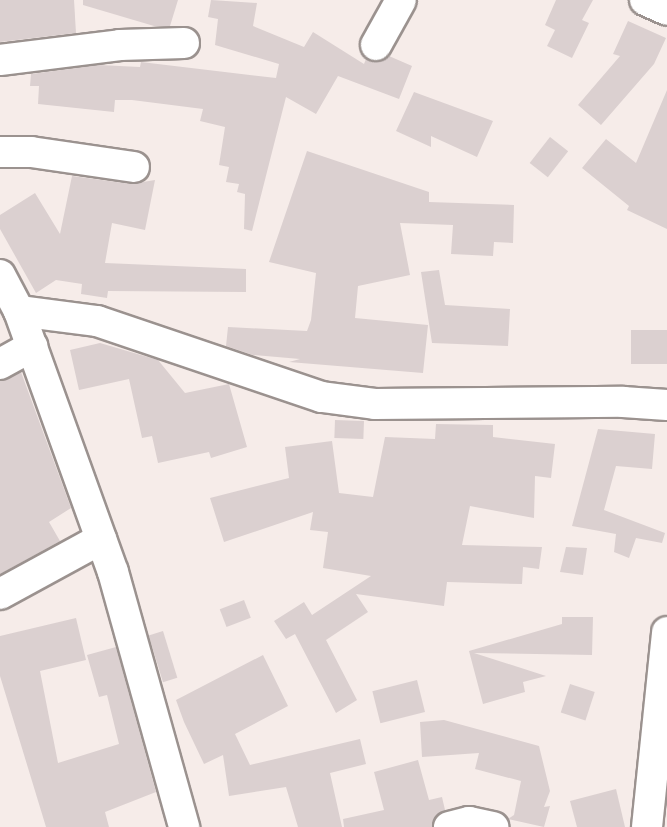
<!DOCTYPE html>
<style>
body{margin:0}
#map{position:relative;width:667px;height:827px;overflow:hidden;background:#f6ece9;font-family:"Public Sans",sans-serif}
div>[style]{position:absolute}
.building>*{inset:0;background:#dbd0d0;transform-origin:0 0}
.roads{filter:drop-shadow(2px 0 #9b928f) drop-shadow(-2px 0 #9b928f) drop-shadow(0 2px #9b928f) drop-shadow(0 -2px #9b928f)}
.minor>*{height:30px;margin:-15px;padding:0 15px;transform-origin:15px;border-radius:15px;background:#fff}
span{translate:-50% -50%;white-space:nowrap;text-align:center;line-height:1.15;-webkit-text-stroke:5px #f6ece9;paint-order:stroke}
</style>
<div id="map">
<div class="building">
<div style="clip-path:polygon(0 0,74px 0,76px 33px,0 42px)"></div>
<div style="clip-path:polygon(83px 0,178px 0,170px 26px,154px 26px,83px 5px)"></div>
<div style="clip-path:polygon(211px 0,257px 3px,253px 26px,304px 47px,313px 32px,364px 64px,366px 59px,377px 62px,389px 56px,412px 66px,399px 99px,338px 76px,316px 114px,286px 97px,252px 231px,244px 229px,245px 194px,237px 192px,239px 184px,226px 182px,229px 167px,219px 165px,225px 127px,200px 121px,203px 109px,132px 100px,115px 100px,114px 112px,38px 104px,39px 86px,30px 86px,31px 74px,99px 65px,140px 67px,141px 62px,276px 78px,279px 64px,215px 45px,218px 19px,208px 17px)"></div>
<div style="clip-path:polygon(556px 0,593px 0,582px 20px,589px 23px,572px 58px,547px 46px,555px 30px,545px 25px)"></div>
<div style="clip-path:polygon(628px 21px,666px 38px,654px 64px,601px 125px,578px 105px,620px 56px,613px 54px)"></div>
<div style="clip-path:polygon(667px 90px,667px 229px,627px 210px,629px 206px,582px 168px,606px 139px,636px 163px)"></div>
<div style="clip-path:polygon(414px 92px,493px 121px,477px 157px,431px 136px,431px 147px,396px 131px)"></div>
<div style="left:550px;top:137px;width:23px;height:33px;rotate:38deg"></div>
<div style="clip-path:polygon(307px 151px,429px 192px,429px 202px,514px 205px,513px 243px,494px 242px,493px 256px,451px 254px,453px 225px,400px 223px,410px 275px,358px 286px,355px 318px,428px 325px,423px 373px,289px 362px,300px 359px,253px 355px,226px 346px,228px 327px,307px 331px,311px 320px,316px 273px,269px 262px)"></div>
<div style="clip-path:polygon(72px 176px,131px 184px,155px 180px,145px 230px,112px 223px,105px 263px,246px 269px,246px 292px,108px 291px,107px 298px,81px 294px,82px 284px,56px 280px,36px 293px,0 229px,0 215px,35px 193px,60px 234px)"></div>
<div style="clip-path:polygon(439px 270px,445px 305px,510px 309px,508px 346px,432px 343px,421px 272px)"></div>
<div style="left:667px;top:330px;width:34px;height:36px;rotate:90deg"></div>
<div style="clip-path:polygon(100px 343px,158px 360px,185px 393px,229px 384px,247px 447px,211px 458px,209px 452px,158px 463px,152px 436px,142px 438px,129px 379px,79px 390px,70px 350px)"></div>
<div style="clip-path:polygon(21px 372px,71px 508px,49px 522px,60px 541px,0 574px,0 381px)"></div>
<div style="left:335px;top:420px;width:29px;height:18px;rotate:2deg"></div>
<div style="clip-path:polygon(436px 424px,493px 425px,493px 437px,555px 444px,551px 478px,535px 476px,534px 518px,470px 506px,462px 545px,542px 547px,539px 569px,523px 567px,522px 584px,447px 582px,444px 606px,356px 594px,368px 612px,326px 640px,357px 700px,336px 713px,295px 634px,286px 639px,274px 621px,304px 602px,312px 615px,371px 576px,323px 568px,328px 532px,310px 530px,313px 512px,224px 542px,210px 498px,289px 478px,285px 447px,332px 441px,339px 493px,373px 497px,385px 437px,435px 439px)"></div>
<div style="clip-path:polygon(598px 429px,655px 434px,652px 469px,616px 466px,604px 510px,665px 533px,662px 543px,636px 538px,629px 558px,614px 552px,616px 534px,572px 526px)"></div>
<div style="clip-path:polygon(566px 547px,587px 548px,583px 575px,560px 572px)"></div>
<div style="left:244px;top:600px;width:19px;height:26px;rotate:69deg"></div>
<div style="clip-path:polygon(562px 617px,593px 617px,592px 655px,474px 653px,546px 676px,523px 682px,525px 692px,483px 704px,469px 651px,562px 624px)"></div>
<div style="clip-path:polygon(76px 618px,86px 660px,40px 671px,58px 763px,119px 744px,107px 695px,99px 697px,87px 655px,116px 647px,156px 792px,105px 812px,109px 827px,46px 827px,0 676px,0 636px)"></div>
<div style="left:163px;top:631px;width:49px;height:15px;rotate:73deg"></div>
<div style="clip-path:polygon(263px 655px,288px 706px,235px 734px,250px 765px,360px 739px,366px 764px,330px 773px,342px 827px,298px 827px,286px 787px,229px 796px,223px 755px,204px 764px,184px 722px,176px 700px)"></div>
<div style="left:417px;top:680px;width:33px;height:46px;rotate:76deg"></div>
<div style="left:570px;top:684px;width:26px;height:30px;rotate:18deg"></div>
<div style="clip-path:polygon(444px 720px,539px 746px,550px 791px,544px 807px,550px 806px,544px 827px,508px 819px,514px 815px,521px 781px,475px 769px,479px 753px,422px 757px,420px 722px)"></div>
<div style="clip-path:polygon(418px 760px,429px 800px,442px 797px,445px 810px,436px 815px,432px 827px,344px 827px,343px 819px,384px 810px,374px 772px)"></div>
<div style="clip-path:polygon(616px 789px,625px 827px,577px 827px,570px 801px)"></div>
</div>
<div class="roads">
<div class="minor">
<div style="left:645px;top:0;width:24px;rotate:24deg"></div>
<div style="left:376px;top:45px;width:51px;rotate:-60.9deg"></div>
<div style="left:0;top:60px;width:121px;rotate:-7.1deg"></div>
<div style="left:120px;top:45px;width:64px;rotate:-1.8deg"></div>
<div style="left:0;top:152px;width:31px"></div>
<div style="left:31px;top:152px;width:104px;rotate:8.3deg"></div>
<div style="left:0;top:275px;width:41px;rotate:62.2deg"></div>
<div style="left:19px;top:311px;width:79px;rotate:7.3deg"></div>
<div style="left:97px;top:321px;width:237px;rotate:18.7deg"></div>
<div style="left:322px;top:397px;width:53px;rotate:7.5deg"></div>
<div style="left:375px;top:404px;width:248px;rotate:-0.5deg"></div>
<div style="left:623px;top:402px;width:44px;rotate:3.9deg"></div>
<div style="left:19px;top:311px;width:277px;rotate:70.2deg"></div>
<div style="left:113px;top:572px;width:265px;rotate:74.4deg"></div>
<div style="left:0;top:364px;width:37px;rotate:-29deg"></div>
<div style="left:0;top:594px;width:115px;rotate:-28.6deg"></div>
<div style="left:449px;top:827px;width:21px;rotate:-14deg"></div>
<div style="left:469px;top:822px;width:25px;rotate:12deg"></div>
<div style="left:647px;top:827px;width:196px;rotate:-84.1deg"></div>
</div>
</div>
</div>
